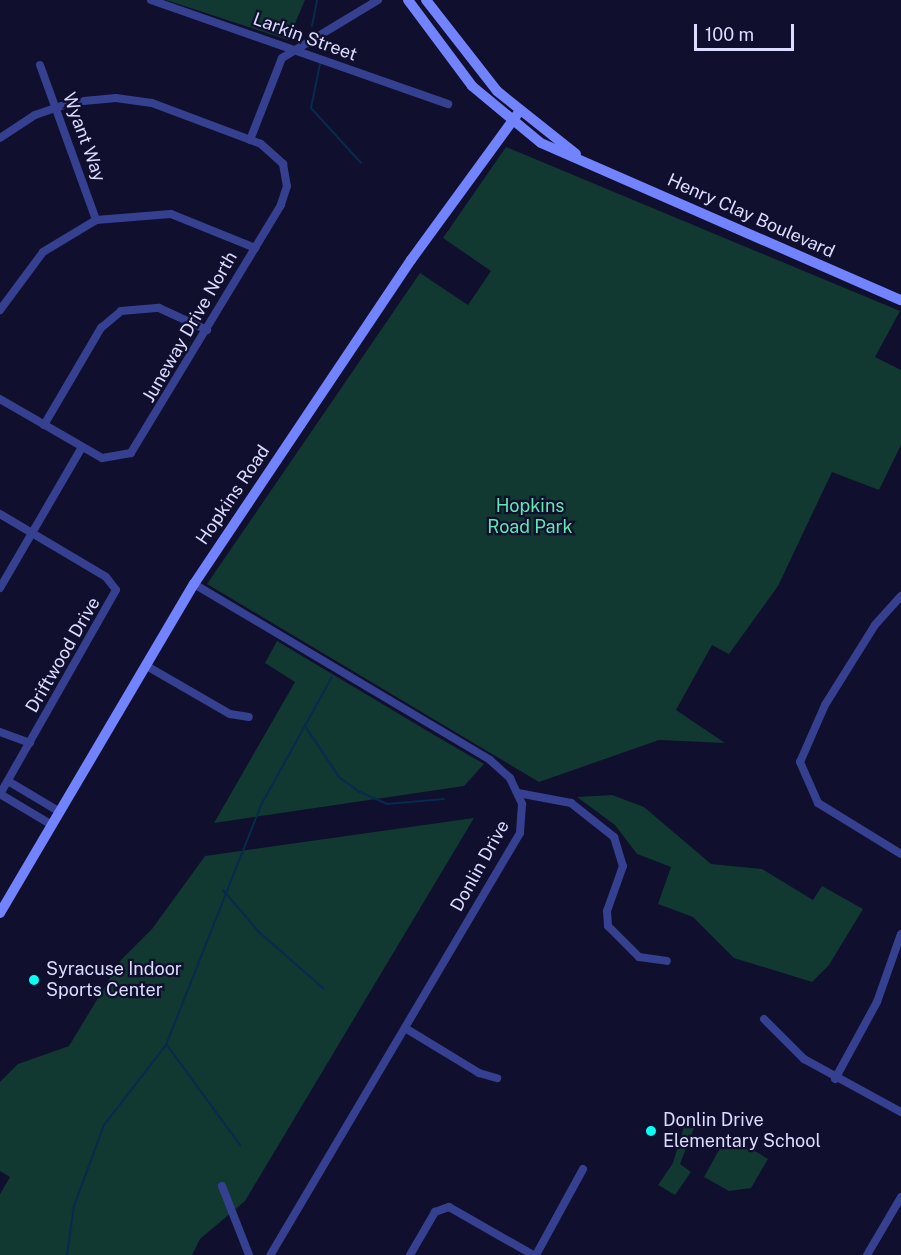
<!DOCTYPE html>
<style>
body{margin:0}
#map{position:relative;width:901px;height:1255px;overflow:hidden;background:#100f2d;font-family:"Public Sans",sans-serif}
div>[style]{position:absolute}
.green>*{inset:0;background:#113831}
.stream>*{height:2px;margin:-1px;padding:0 1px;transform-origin:1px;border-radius:1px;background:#062b4f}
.street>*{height:8px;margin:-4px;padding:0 4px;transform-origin:4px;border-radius:4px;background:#364090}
.secondary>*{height:10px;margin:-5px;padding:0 5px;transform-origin:5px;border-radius:5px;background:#7283ff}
.dots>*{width:16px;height:16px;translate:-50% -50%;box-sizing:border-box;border:3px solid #100f2d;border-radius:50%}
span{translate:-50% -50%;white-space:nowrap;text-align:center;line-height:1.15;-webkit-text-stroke:4.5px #100f2d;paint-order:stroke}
.street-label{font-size:18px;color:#dbdcff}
.park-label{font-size:18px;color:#5ceab2}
.poi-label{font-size:18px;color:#dbdcff}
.left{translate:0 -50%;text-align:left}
.scale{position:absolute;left:694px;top:24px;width:100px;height:27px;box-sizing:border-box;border:3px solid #dbdcff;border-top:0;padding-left:8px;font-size:18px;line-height:21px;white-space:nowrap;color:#dbdcff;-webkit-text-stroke:4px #100f2d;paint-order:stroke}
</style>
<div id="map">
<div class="green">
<div style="clip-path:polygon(166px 0,305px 0,288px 40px)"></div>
<div style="clip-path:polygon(506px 147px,900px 311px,875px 357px,901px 370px,901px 445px,879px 490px,832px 472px,778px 586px,729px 654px,712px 645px,676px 710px,725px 743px,659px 740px,539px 782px,207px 584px,420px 273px,468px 305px,491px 271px,443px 238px)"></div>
<div style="clip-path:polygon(277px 641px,436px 736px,484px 764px,464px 786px,214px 823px,295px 682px,265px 663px)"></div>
<div style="clip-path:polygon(612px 795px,644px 807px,711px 864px,762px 869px,813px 900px,822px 886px,863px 909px,829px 965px,812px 982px,734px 958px,693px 917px,658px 904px,671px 867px,637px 854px,615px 825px,577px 797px)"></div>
<div style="clip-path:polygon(474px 818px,245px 1201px,200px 1239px,192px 1255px,0 1255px,0 1194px,10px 1177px,0 1171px,0 1082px,18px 1064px,69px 1046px,121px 960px,152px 929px,205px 856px)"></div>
<div style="clip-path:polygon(685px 1123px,694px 1128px,680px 1164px,691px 1172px,675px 1195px,658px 1185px,673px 1163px)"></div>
<div style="clip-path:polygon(733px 1138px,768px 1159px,751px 1188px,729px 1191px,704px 1177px,724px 1141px)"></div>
</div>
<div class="stream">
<div style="left:312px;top:26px;width:26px;rotate:-79deg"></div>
<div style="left:320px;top:64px;width:45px;rotate:101.6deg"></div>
<div style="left:311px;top:108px;width:74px;rotate:47.7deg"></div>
<div style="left:305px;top:726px;width:61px;rotate:56.3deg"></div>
<div style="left:339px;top:777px;width:24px;rotate:36deg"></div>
<div style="left:358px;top:791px;width:32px;rotate:24deg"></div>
<div style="left:387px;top:804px;width:57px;rotate:-5deg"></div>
<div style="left:223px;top:890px;width:55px;rotate:49.4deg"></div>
<div style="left:259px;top:932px;width:86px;rotate:41.2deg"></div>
<div style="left:167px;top:1045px;width:124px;rotate:53.9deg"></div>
<div style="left:67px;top:1255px;width:49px;rotate:-81.9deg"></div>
<div style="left:74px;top:1206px;width:86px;rotate:-69.7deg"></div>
<div style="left:104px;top:1125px;width:101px;rotate:-52.2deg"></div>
<div style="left:166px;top:1045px;width:258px;rotate:-68.4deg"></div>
<div style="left:261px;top:805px;width:146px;rotate:-61deg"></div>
</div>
<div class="street">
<div style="left:151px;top:0;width:315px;rotate:19.3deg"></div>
<div style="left:40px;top:65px;width:165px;rotate:70.1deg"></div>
<div style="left:0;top:138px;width:42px;rotate:-33.3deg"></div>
<div style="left:35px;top:115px;width:40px;rotate:-18.9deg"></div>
<div style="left:73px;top:102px;width:43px;rotate:-5.3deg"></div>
<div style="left:116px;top:98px;width:36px;rotate:8deg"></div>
<div style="left:152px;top:103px;width:116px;rotate:20.6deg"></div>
<div style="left:261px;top:144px;width:30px;rotate:42deg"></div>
<div style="left:283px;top:164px;width:22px;rotate:80deg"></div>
<div style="left:287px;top:186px;width:20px;rotate:108deg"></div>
<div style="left:281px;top:205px;width:290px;rotate:121.2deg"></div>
<div style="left:131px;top:453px;width:29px;rotate:170deg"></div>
<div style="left:102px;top:458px;width:118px;rotate:-150deg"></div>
<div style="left:250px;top:140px;width:88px;rotate:-68.7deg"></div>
<div style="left:282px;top:58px;width:112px;rotate:-31.1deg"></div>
<div style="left:0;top:310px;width:72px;rotate:-53.4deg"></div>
<div style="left:43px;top:252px;width:62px;rotate:-31.1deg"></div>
<div style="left:96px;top:220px;width:75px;rotate:-4.6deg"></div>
<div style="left:171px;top:214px;width:91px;rotate:22deg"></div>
<div style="left:44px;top:425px;width:113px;rotate:-59.6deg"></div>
<div style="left:101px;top:328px;width:26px;rotate:-40deg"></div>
<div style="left:121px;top:311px;width:38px;rotate:-5deg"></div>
<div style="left:159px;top:308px;width:53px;rotate:24.6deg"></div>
<div style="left:0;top:514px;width:123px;rotate:30.7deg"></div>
<div style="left:106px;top:577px;width:16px;rotate:52deg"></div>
<div style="left:116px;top:590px;width:235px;rotate:119.6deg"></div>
<div style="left:194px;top:584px;width:344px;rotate:30.7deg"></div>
<div style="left:490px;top:760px;width:27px;rotate:42deg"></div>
<div style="left:510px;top:778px;width:29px;rotate:65deg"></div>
<div style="left:522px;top:804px;width:29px;rotate:94deg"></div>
<div style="left:520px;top:833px;width:490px;rotate:120.6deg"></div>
<div style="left:0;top:588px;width:163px;rotate:-59.8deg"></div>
<div style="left:901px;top:596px;width:39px;rotate:132deg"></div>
<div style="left:875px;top:625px;width:94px;rotate:122deg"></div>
<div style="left:825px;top:705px;width:62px;rotate:113.7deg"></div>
<div style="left:800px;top:762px;width:45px;rotate:66.3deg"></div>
<div style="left:818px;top:803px;width:97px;rotate:31.6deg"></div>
<div style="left:145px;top:665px;width:98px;rotate:30deg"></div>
<div style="left:230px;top:714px;width:19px;rotate:9deg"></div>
<div style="left:0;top:732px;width:32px;rotate:20deg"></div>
<div style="left:8px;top:781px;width:61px;rotate:30.8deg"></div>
<div style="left:518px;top:793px;width:54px;rotate:10.7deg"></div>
<div style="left:571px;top:803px;width:55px;rotate:38.3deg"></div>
<div style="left:614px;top:837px;width:30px;rotate:73deg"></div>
<div style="left:623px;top:866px;width:48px;rotate:109.6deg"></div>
<div style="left:607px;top:911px;width:15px;rotate:86deg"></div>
<div style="left:608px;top:926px;width:44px;rotate:45deg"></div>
<div style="left:639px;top:957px;width:28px;rotate:8deg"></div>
<div style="left:0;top:794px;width:61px;rotate:30.8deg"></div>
<div style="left:764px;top:1019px;width:57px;rotate:45deg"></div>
<div style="left:804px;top:1059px;width:111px;rotate:28.7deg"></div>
<div style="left:405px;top:1028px;width:87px;rotate:31.3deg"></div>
<div style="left:479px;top:1073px;width:19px;rotate:16deg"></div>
<div style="left:835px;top:1079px;width:88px;rotate:-61.4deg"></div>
<div style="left:877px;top:1002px;width:72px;rotate:-70.6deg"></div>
<div style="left:222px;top:1186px;width:74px;rotate:68.6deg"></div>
<div style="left:410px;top:1255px;width:50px;rotate:-59.8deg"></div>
<div style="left:435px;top:1212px;width:15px;rotate:-20deg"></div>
<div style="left:449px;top:1207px;width:97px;rotate:29.7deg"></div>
<div style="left:536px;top:1255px;width:98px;rotate:-61.3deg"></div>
<div style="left:867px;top:1255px;width:67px;rotate:-59.6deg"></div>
</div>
<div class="secondary">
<div style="left:408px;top:0;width:107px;rotate:53.3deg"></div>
<div style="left:472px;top:86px;width:89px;rotate:39.6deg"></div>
<div style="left:541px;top:143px;width:393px;rotate:23.6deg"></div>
<div style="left:426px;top:0;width:115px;rotate:52deg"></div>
<div style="left:497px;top:91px;width:101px;rotate:38.6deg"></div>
<div style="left:0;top:913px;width:382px;rotate:-59.5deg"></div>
<div style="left:194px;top:584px;width:390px;rotate:-56.2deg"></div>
<div style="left:411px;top:260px;width:183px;rotate:-53.9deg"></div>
</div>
<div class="dots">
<div style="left:34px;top:980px;background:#07fff4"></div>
<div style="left:651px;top:1131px;background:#07fff4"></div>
</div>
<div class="street-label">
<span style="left:305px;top:37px;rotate:20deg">Larkin Street</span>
<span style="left:84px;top:137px;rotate:70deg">Wyant Way</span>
<span style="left:751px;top:216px;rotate:24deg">Henry Clay Boulevard</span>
<span style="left:190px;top:327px;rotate:-60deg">Juneway Drive North</span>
<span style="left:233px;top:495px;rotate:-56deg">Hopkins Road</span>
<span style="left:63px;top:655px;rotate:-60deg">Driftwood Drive</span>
<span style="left:480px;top:866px;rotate:-61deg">Donlin Drive</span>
</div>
<div class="park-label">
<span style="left:530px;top:517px">Hopkins<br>Road Park</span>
</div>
<div class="poi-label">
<span class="left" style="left:46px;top:980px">Syracuse Indoor<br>Sports Center</span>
<span class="left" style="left:663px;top:1131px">Donlin Drive<br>Elementary School</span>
</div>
<div class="scale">100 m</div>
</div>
